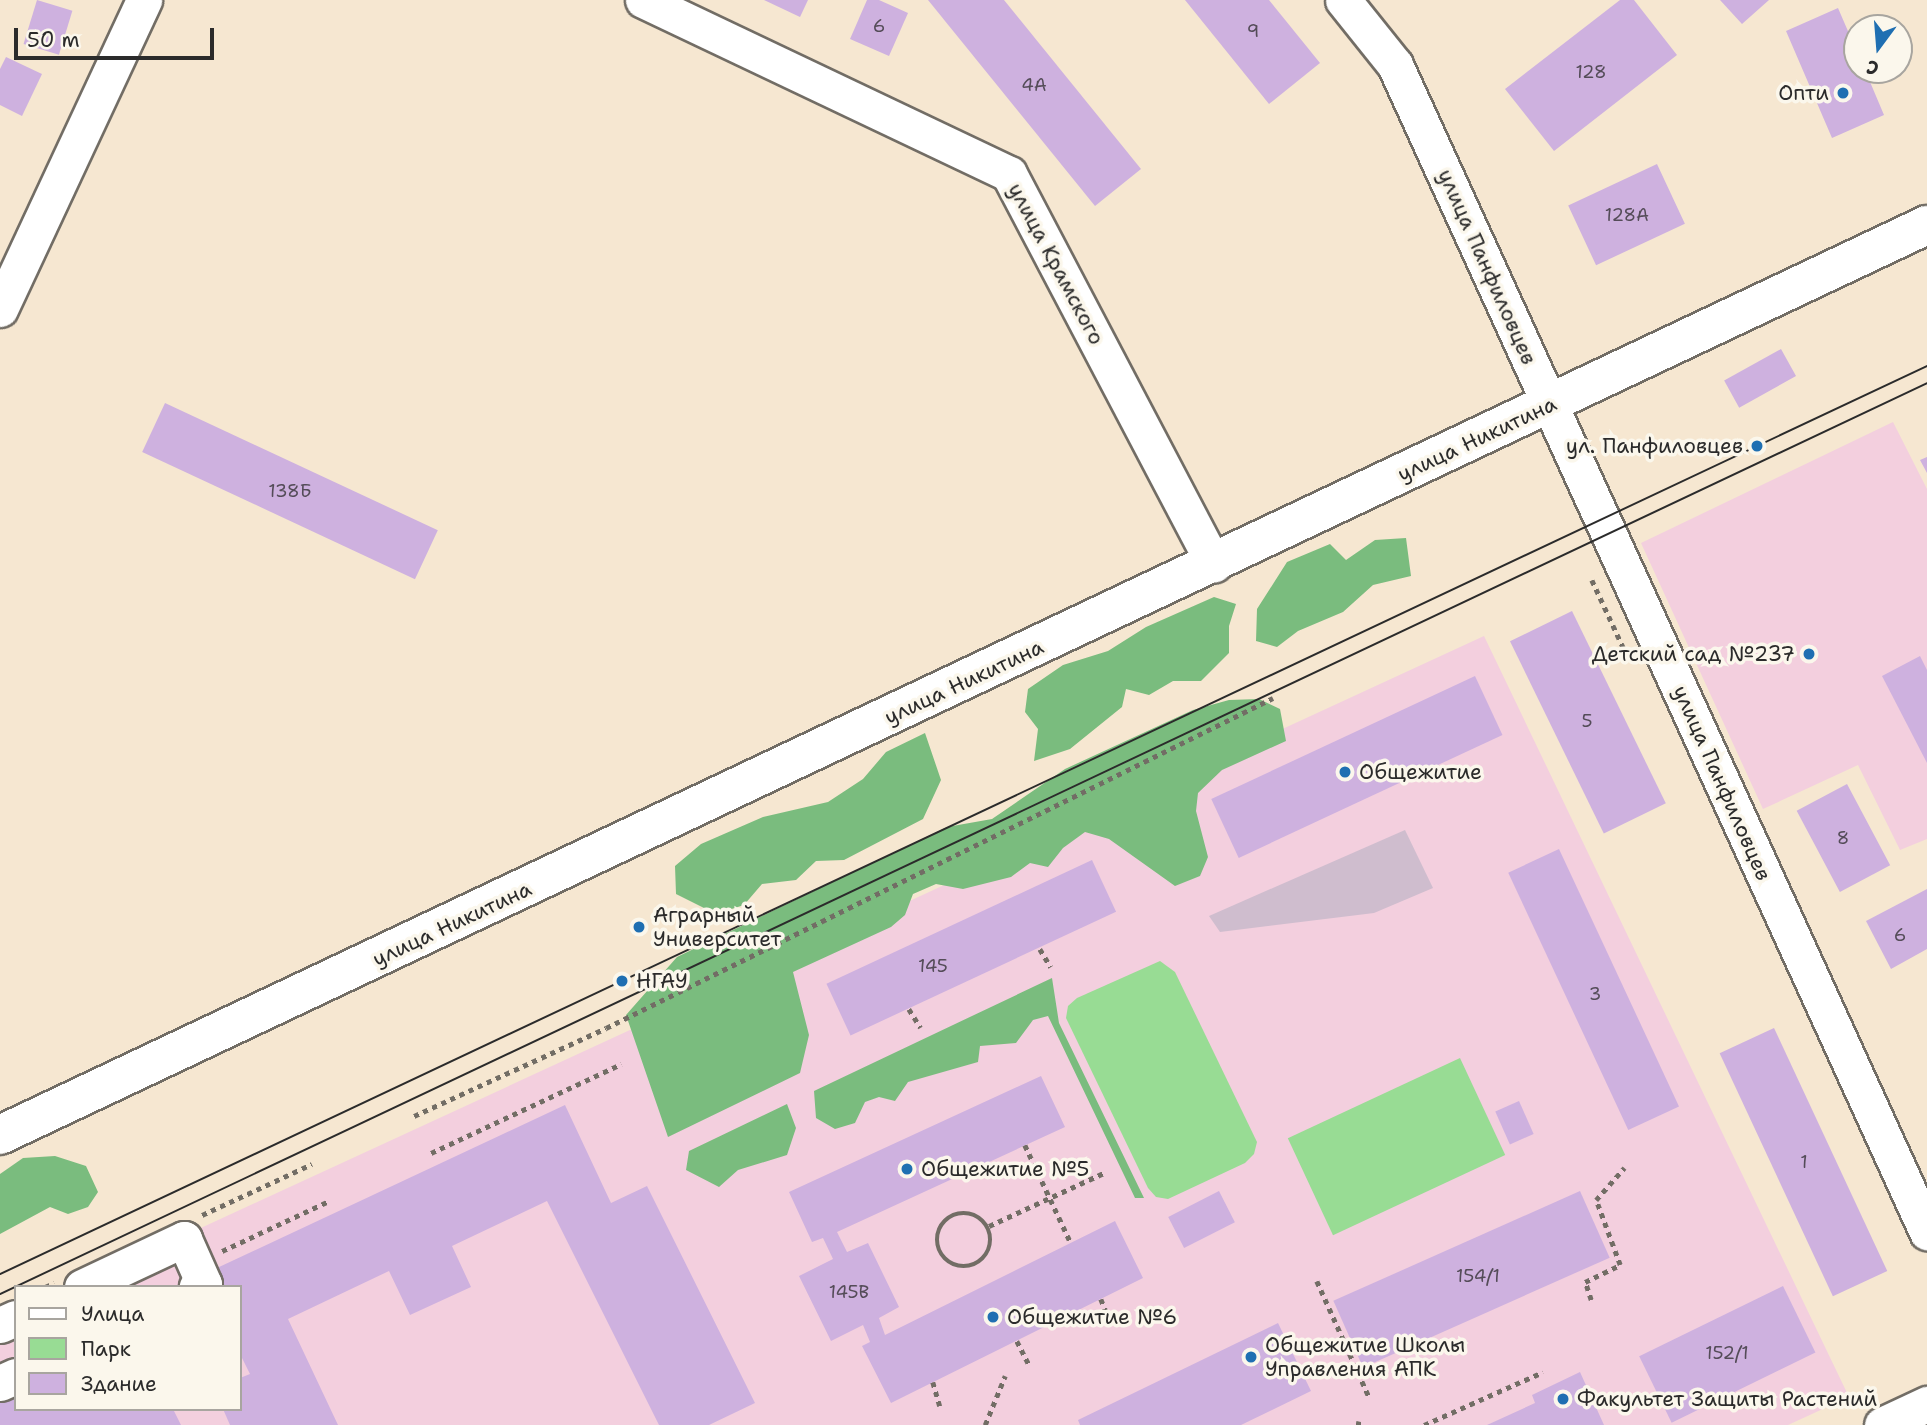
<!DOCTYPE html>
<meta charset="utf-8">
<style>
body{margin:0}
#map{position:relative;width:1927px;height:1425px;overflow:hidden;background:#f6e7d1;font-family:"Shantell Sans",sans-serif}
div>[style]{position:absolute}
.built>*{inset:0;background:#f3cfde}
.industrial>*{inset:0;background:#cfbdce}
.green>*{inset:0;background:#98dc94;transform-origin:0 0}
.forest>*{inset:0;background:#7abc7e}
.building>*{inset:0;background:#ceb1df;transform-origin:0 0}
.path>*{height:4.5px;margin-top:-2.25px;transform-origin:0;background:repeating-linear-gradient(90deg,#726d65 0 5px,transparent 0 10px)}
.path>.ring{margin:-2.25px;padding:0;box-sizing:content-box;background:none;border:4.5px solid #726d65;border-radius:50%}
.roads{filter:drop-shadow(2px 0 #726d65) drop-shadow(-2px 0 #726d65) drop-shadow(0 2px #726d65) drop-shadow(0 -2px #726d65)}
.minor>*{height:35px;margin:-17.5px;padding:0 17.5px;transform-origin:17.5px;border-radius:17.5px;background:#fff}
.major>*{height:38px;margin:-19px;padding:0 19px;transform-origin:19px;border-radius:19px;background:#fff}
.tram>*{height:2px;margin:-1px;padding:0 1px;transform-origin:1px;border-radius:1px;background:#2b2b2b}
.dots>*{width:19px;height:19px;translate:-50% -50%;box-sizing:border-box;border:4px solid #fbf7ec;border-radius:50%}
span{translate:-50% -50%;white-space:nowrap;text-align:center;line-height:1.15;-webkit-text-stroke:7px #fbf7ec;paint-order:stroke}
.number-label{font-size:18px;color:#544c58}
.number-label span{-webkit-text-stroke-width:0}
.poi-label{font-size:21px;color:#2b2b2b}
.right{translate:-100% -50%;text-align:right}
.left{translate:0 -50%;text-align:left}
.street-label{font-size:21px;color:#2b2b2b}
.legend{position:absolute;left:14px;top:1285px;width:228px;height:126px;box-sizing:border-box;background:#fbf7ec;border:2px solid #a8a59f;margin:0;padding:9px 12px;list-style:none;font-size:21px;color:#2b2b2b}
.legend li{display:flex;align-items:center;gap:14px;height:35px}
.legend b{width:35px;border:2px solid #a8a59f}
.north{position:absolute;left:1843px;top:14px;width:70px;height:70px;box-sizing:border-box;background:#fbf7ec;border:2px solid #a8a59f;border-radius:50%;rotate:196deg;font-size:19px;font-weight:700;line-height:28px;text-align:center;color:#2b2b2b}
.north::after{content:'';display:block;margin:auto;width:24px;height:32px;background:#1f6fb2;clip-path:polygon(50% 0,100% 100%,50% 72%,0 100%)}
.scale{position:absolute;left:14px;top:28px;width:200px;height:32px;box-sizing:border-box;border:4px solid #2b2b2b;border-top:0;padding-left:9px;font-size:21px;line-height:24px;white-space:nowrap;color:#2b2b2b;-webkit-text-stroke:5px #fbf7ec;paint-order:stroke}
</style>
<div id="map">
<div class="built">
<div style="clip-path:polygon(1893px 422px,1927px 489px,1927px 839px,1900px 850px,1858px 765px,1763px 809px,1641px 543px)"></div>
<div style="clip-path:polygon(1484px 636px,1849px 1397px,1788px 1425px,0 1425px,0 1321px,16px 1313px,16px 1409px,240px 1409px,240px 1287px,73px 1287px)"></div>
</div>
<div class="industrial">
<div style="clip-path:polygon(1405px 830px,1433px 888px,1374px 913px,1220px 932px,1209px 916px)"></div>
</div>
<div class="green">
<div style="clip-path:polygon(1160px 961px,1175px 972px,1257px 1142px,1254px 1154px,1245px 1163px,1168px 1199px,1156px 1197px,1148px 1188px,1066px 1018px,1068px 1006px,1077px 998px)"></div>
<div style="left:1460px;top:1058px;width:107px;height:190px;rotate:65deg"></div>
</div>
<div class="forest">
<div style="clip-path:polygon(1406px 538px,1411px 576px,1373px 585px,1343px 612px,1298px 631px,1277px 647px,1256px 641px,1257px 609px,1287px 562px,1330px 544px,1346px 560px,1375px 540px)"></div>
<div style="clip-path:polygon(1214px 597px,1236px 604px,1229px 626px,1229px 653px,1201px 681px,1173px 681px,1149px 695px,1126px 689px,1122px 707px,1070px 749px,1034px 761px,1038px 729px,1025px 712px,1028px 689px,1063px 665px,1108px 651px,1146px 627px)"></div>
<div style="clip-path:polygon(1259px 699px,1280px 709px,1286px 741px,1222px 770px,1198px 793px,1196px 811px,1208px 857px,1200px 876px,1175px 886px,1109px 839px,1085px 832px,1063px 848px,1048px 867px,1030px 863px,1011px 877px,963px 889px,936px 884px,913px 894px,905px 915px,891px 927px,793px 972px,809px 1035px,800px 1073px,668px 1137px,626px 1015px,677px 957px,947px 827px,992px 819px,1065px 769px,1193px 710px,1229px 700px)"></div>
<div style="clip-path:polygon(925px 733px,941px 780px,923px 819px,844px 860px,816px 861px,796px 880px,762px 884px,744px 905px,716px 914px,676px 894px,675px 866px,701px 844px,763px 817px,828px 802px,863px 779px,886px 752px)"></div>
<div style="clip-path:polygon(1052px 978px,1059px 1023px,1144px 1198px,1135px 1198px,1048px 1016px,1033px 1020px,1016px 1043px,980px 1046px,978px 1062px,908px 1082px,895px 1101px,879px 1097px,865px 1102px,855px 1123px,835px 1129px,816px 1118px,814px 1091px)"></div>
<div style="clip-path:polygon(787px 1104px,796px 1128px,787px 1155px,738px 1170px,719px 1187px,686px 1170px,689px 1151px)"></div>
<div style="clip-path:polygon(55px 1156px,86px 1166px,98px 1192px,88px 1207px,68px 1214px,50px 1207px,0 1234px,0 1174px,23px 1158px)"></div>
</div>
<div class="building">
<div style="left:37px;top:0;width:37px;height:46px;rotate:17deg"></div>
<div style="clip-path:polygon(764px 0,808px 0,800px 17px)"></div>
<div style="clip-path:polygon(867px 0,879px 0,908px 13px,889px 56px,850px 39px)"></div>
<div style="clip-path:polygon(928px 0,1004px 0,1141px 169px,1095px 206px)"></div>
<div style="clip-path:polygon(1185px 0,1269px 0,1320px 63px,1269px 104px)"></div>
<div style="clip-path:polygon(1620px 0,1634px 0,1677px 55px,1554px 151px,1505px 89px)"></div>
<div style="clip-path:polygon(1720px 0,1769px 0,1742px 24px)"></div>
<div style="clip-path:polygon(1838px 8px,1857px 52px,1857px 70px,1865px 70px,1884px 115px,1832px 138px,1786px 31px)"></div>
<div style="clip-path:polygon(6px 57px,42px 74px,22px 116px,0 105px,0 69px)"></div>
<div style="left:1657px;top:164px;width:66px;height:98px;rotate:65deg"></div>
<div style="left:1781px;top:349px;width:31px;height:65px;rotate:61deg"></div>
<div style="left:165px;top:403px;width:301px;height:54px;rotate:25deg"></div>
<div style="clip-path:polygon(1927px 457px,1927px 473px,1920px 460px)"></div>
<div style="left:1572px;top:611px;width:214px;height:69px;rotate:64deg"></div>
<div style="clip-path:polygon(1920px 656px,1927px 670px,1927px 763px,1882px 676px)"></div>
<div style="left:1475px;top:676px;width:65px;height:291px;rotate:65deg"></div>
<div style="left:1847px;top:784px;width:92px;height:57px;rotate:62deg"></div>
<div style="left:1559px;top:849px;width:284px;height:56px;rotate:65deg"></div>
<div style="left:1092px;top:860px;width:57px;height:293px;rotate:65deg"></div>
<div style="clip-path:polygon(1927px 889px,1927px 949px,1891px 969px,1866px 921px)"></div>
<div style="left:1774px;top:1028px;width:268px;height:60px;rotate:65deg"></div>
<div style="clip-path:polygon(1041px 1076px,1065px 1127px,837px 1232px,847px 1252px,868px 1243px,899px 1307px,879px 1318px,885px 1335px,1115px 1221px,1143px 1278px,891px 1403px,862px 1346px,870px 1342px,863px 1325px,831px 1341px,799px 1276px,833px 1259px,823px 1238px,812px 1242px,789px 1192px)"></div>
<div style="left:1519px;top:1101px;width:36px;height:26px;rotate:66deg"></div>
<div style="clip-path:polygon(565px 1105px,611px 1203px,647px 1186px,755px 1403px,709px 1425px,659px 1425px,547px 1201px,452px 1246px,471px 1287px,410px 1315px,389px 1271px,288px 1319px,338px 1425px,230px 1425px,223px 1409px,240px 1409px,240px 1378px,250px 1374px,240px 1354px,240px 1287px,207px 1287px,202px 1275px)"></div>
<div style="left:1219px;top:1191px;width:35px;height:57px;rotate:63deg"></div>
<div style="left:1580px;top:1191px;width:73px;height:270px;rotate:66deg"></div>
<div style="left:1783px;top:1286px;width:74px;height:160px;rotate:64deg"></div>
<div style="clip-path:polygon(1278px 1323px,1311px 1391px,1241px 1425px,1080px 1425px,1078px 1420px)"></div>
<div style="clip-path:polygon(1580px 1372px,1604px 1425px,1487px 1425px,1535px 1403px,1532px 1395px)"></div>
<div style="clip-path:polygon(16px 1379px,16px 1409px,173px 1409px,181px 1425px,0 1425px,0 1387px)"></div>
</div>
<div class="path">
<div style="left:1592px;top:580px;width:90px;rotate:65.1deg"></div>
<div style="left:1040px;top:949px;width:21px;rotate:59deg"></div>
<div style="left:909px;top:1009px;width:22px;rotate:58deg"></div>
<div style="left:414px;top:1116px;width:211px;rotate:-24.6deg"></div>
<div style="left:606px;top:1028px;width:744px;rotate:-26.32deg"></div>
<div style="left:1025px;top:1145px;width:108px;rotate:64.9deg"></div>
<div style="left:431px;top:1153px;width:210px;rotate:-25.1deg"></div>
<div class="ring" style="left:937px;top:1213px;width:49.5px;height:49.5px"></div>
<div style="left:202px;top:1215px;width:121px;rotate:-24.9deg"></div>
<div style="left:989px;top:1226px;width:129px;rotate:-24.8deg"></div>
<div style="left:222px;top:1251px;width:118px;rotate:-25deg"></div>
<div style="left:1317px;top:1281px;width:129px;rotate:65.8deg"></div>
<div style="left:45px;top:1287px;width:10px;rotate:-24deg"></div>
<div style="left:1101px;top:1299px;width:29px;rotate:68deg"></div>
<div style="left:1591px;top:1300px;width:19px;rotate:-108deg"></div>
<div style="left:1585px;top:1282px;width:39px;rotate:-26deg"></div>
<div style="left:1620px;top:1265px;width:69px;rotate:-110.3deg"></div>
<div style="left:1596px;top:1200px;width:43px;rotate:-48.8deg"></div>
<div style="left:1017px;top:1341px;width:27px;rotate:63deg"></div>
<div style="left:933px;top:1382px;width:25px;rotate:74deg"></div>
<div style="left:1356px;top:1423px;width:9px;rotate:13deg"></div>
<div style="left:985px;top:1425px;width:53px;rotate:-67.8deg"></div>
<div style="left:1424px;top:1425px;width:130px;rotate:-24deg"></div>
</div>
<div class="roads">
<div class="minor">
<div style="left:643px;top:0;width:405px;rotate:25.4deg"></div>
<div style="left:1009px;top:174px;width:441px;rotate:62.3deg"></div>
<div style="left:1343px;top:0;width:83px;rotate:51.3deg"></div>
<div style="left:1395px;top:65px;width:1283px;rotate:65.49deg"></div>
<div style="left:0;top:309px;width:341px;rotate:-65deg"></div>
<div style="left:82px;top:1287px;width:113px;rotate:-25.2deg"></div>
<div style="left:184px;top:1239px;width:49px;rotate:66deg"></div>
<div style="left:204px;top:1284px;width:8px;rotate:157deg"></div>
<div style="left:0;top:1325px;width:17px;rotate:-24deg"></div>
<div style="left:0;top:1383px;width:17px;rotate:-24deg"></div>
<div style="left:1882px;top:1425px;width:50px;rotate:-25deg"></div>
</div>
<div class="major">
<div style="left:0;top:1135px;width:2131px;rotate:-25.28deg"></div>
</div>
</div>
<div class="tram">
<div style="left:0;top:1274px;width:2130px;rotate:-25.23deg"></div>
<div style="left:0;top:1294px;width:2131px;rotate:-25.3deg"></div>
</div>
<div class="dots">
<div style="left:1843px;top:93px;background:#1f6fb2"></div>
<div style="left:1757px;top:446px;background:#1f6fb2"></div>
<div style="left:1809px;top:654px;background:#1f6fb2"></div>
<div style="left:1345px;top:772px;background:#1f6fb2"></div>
<div style="left:639px;top:927px;background:#1f6fb2"></div>
<div style="left:622px;top:981px;background:#1f6fb2"></div>
<div style="left:907px;top:1169px;background:#1f6fb2"></div>
<div style="left:993px;top:1317px;background:#1f6fb2"></div>
<div style="left:1251px;top:1357px;background:#1f6fb2"></div>
<div style="left:1563px;top:1399px;background:#1f6fb2"></div>
</div>
<div class="number-label">
<span style="left:879px;top:26px">6</span>
<span style="left:1253px;top:31px">9</span>
<span style="left:1591px;top:72px">128</span>
<span style="left:1034px;top:85px">4А</span>
<span style="left:1627px;top:215px">128А</span>
<span style="left:290px;top:491px">138Б</span>
<span style="left:1587px;top:721px">5</span>
<span style="left:1843px;top:838px">8</span>
<span style="left:1900px;top:935px">6</span>
<span style="left:933px;top:966px">145</span>
<span style="left:1595px;top:994px">3</span>
<span style="left:1804px;top:1162px">1</span>
<span style="left:1478px;top:1276px">154/1</span>
<span style="left:849px;top:1292px">145В</span>
<span style="left:1727px;top:1353px">152/1</span>
</div>
<div class="poi-label">
<span class="right" style="left:1829px;top:93px">Опти</span>
<span class="right" style="left:1743px;top:446px">ул. Панфиловцев</span>
<span class="right" style="left:1795px;top:654px">Детский сад №237</span>
<span class="left" style="left:1359px;top:772px">Общежитие</span>
<span class="left" style="left:653px;top:927px">Аграрный<br>Университет</span>
<span class="left" style="left:636px;top:981px">НГАУ</span>
<span class="left" style="left:921px;top:1169px">Общежитие №5</span>
<span class="left" style="left:1007px;top:1317px">Общежитие №6</span>
<span class="left" style="left:1265px;top:1357px">Общежитие Школы<br>Управления АПК</span>
<span class="left" style="left:1577px;top:1399px">Факультет Защиты Растений</span>
</div>
<div class="street-label">
<span style="left:1056px;top:264px;rotate:62deg">улица Крамского</span>
<span style="left:1487px;top:267px;rotate:66deg">улица Панфиловцев</span>
<span style="left:1477px;top:439px;rotate:-25deg">улица Никитина</span>
<span style="left:964px;top:682px;rotate:-25deg">улица Никитина</span>
<span style="left:1722px;top:783px;rotate:66deg">улица Панфиловцев</span>
<span style="left:452px;top:924px;rotate:-25deg">улица Никитина</span>
</div>
<ul class="legend">
<li><b style="height:9px;background:#fff"></b>Улица</li>
<li><b style="height:19px;background:#98dc94"></b>Парк</li>
<li><b style="height:19px;background:#ceb1df"></b>Здание</li>
</ul>
<div class="north">С</div>
<div class="scale">50 m</div>
</div>
